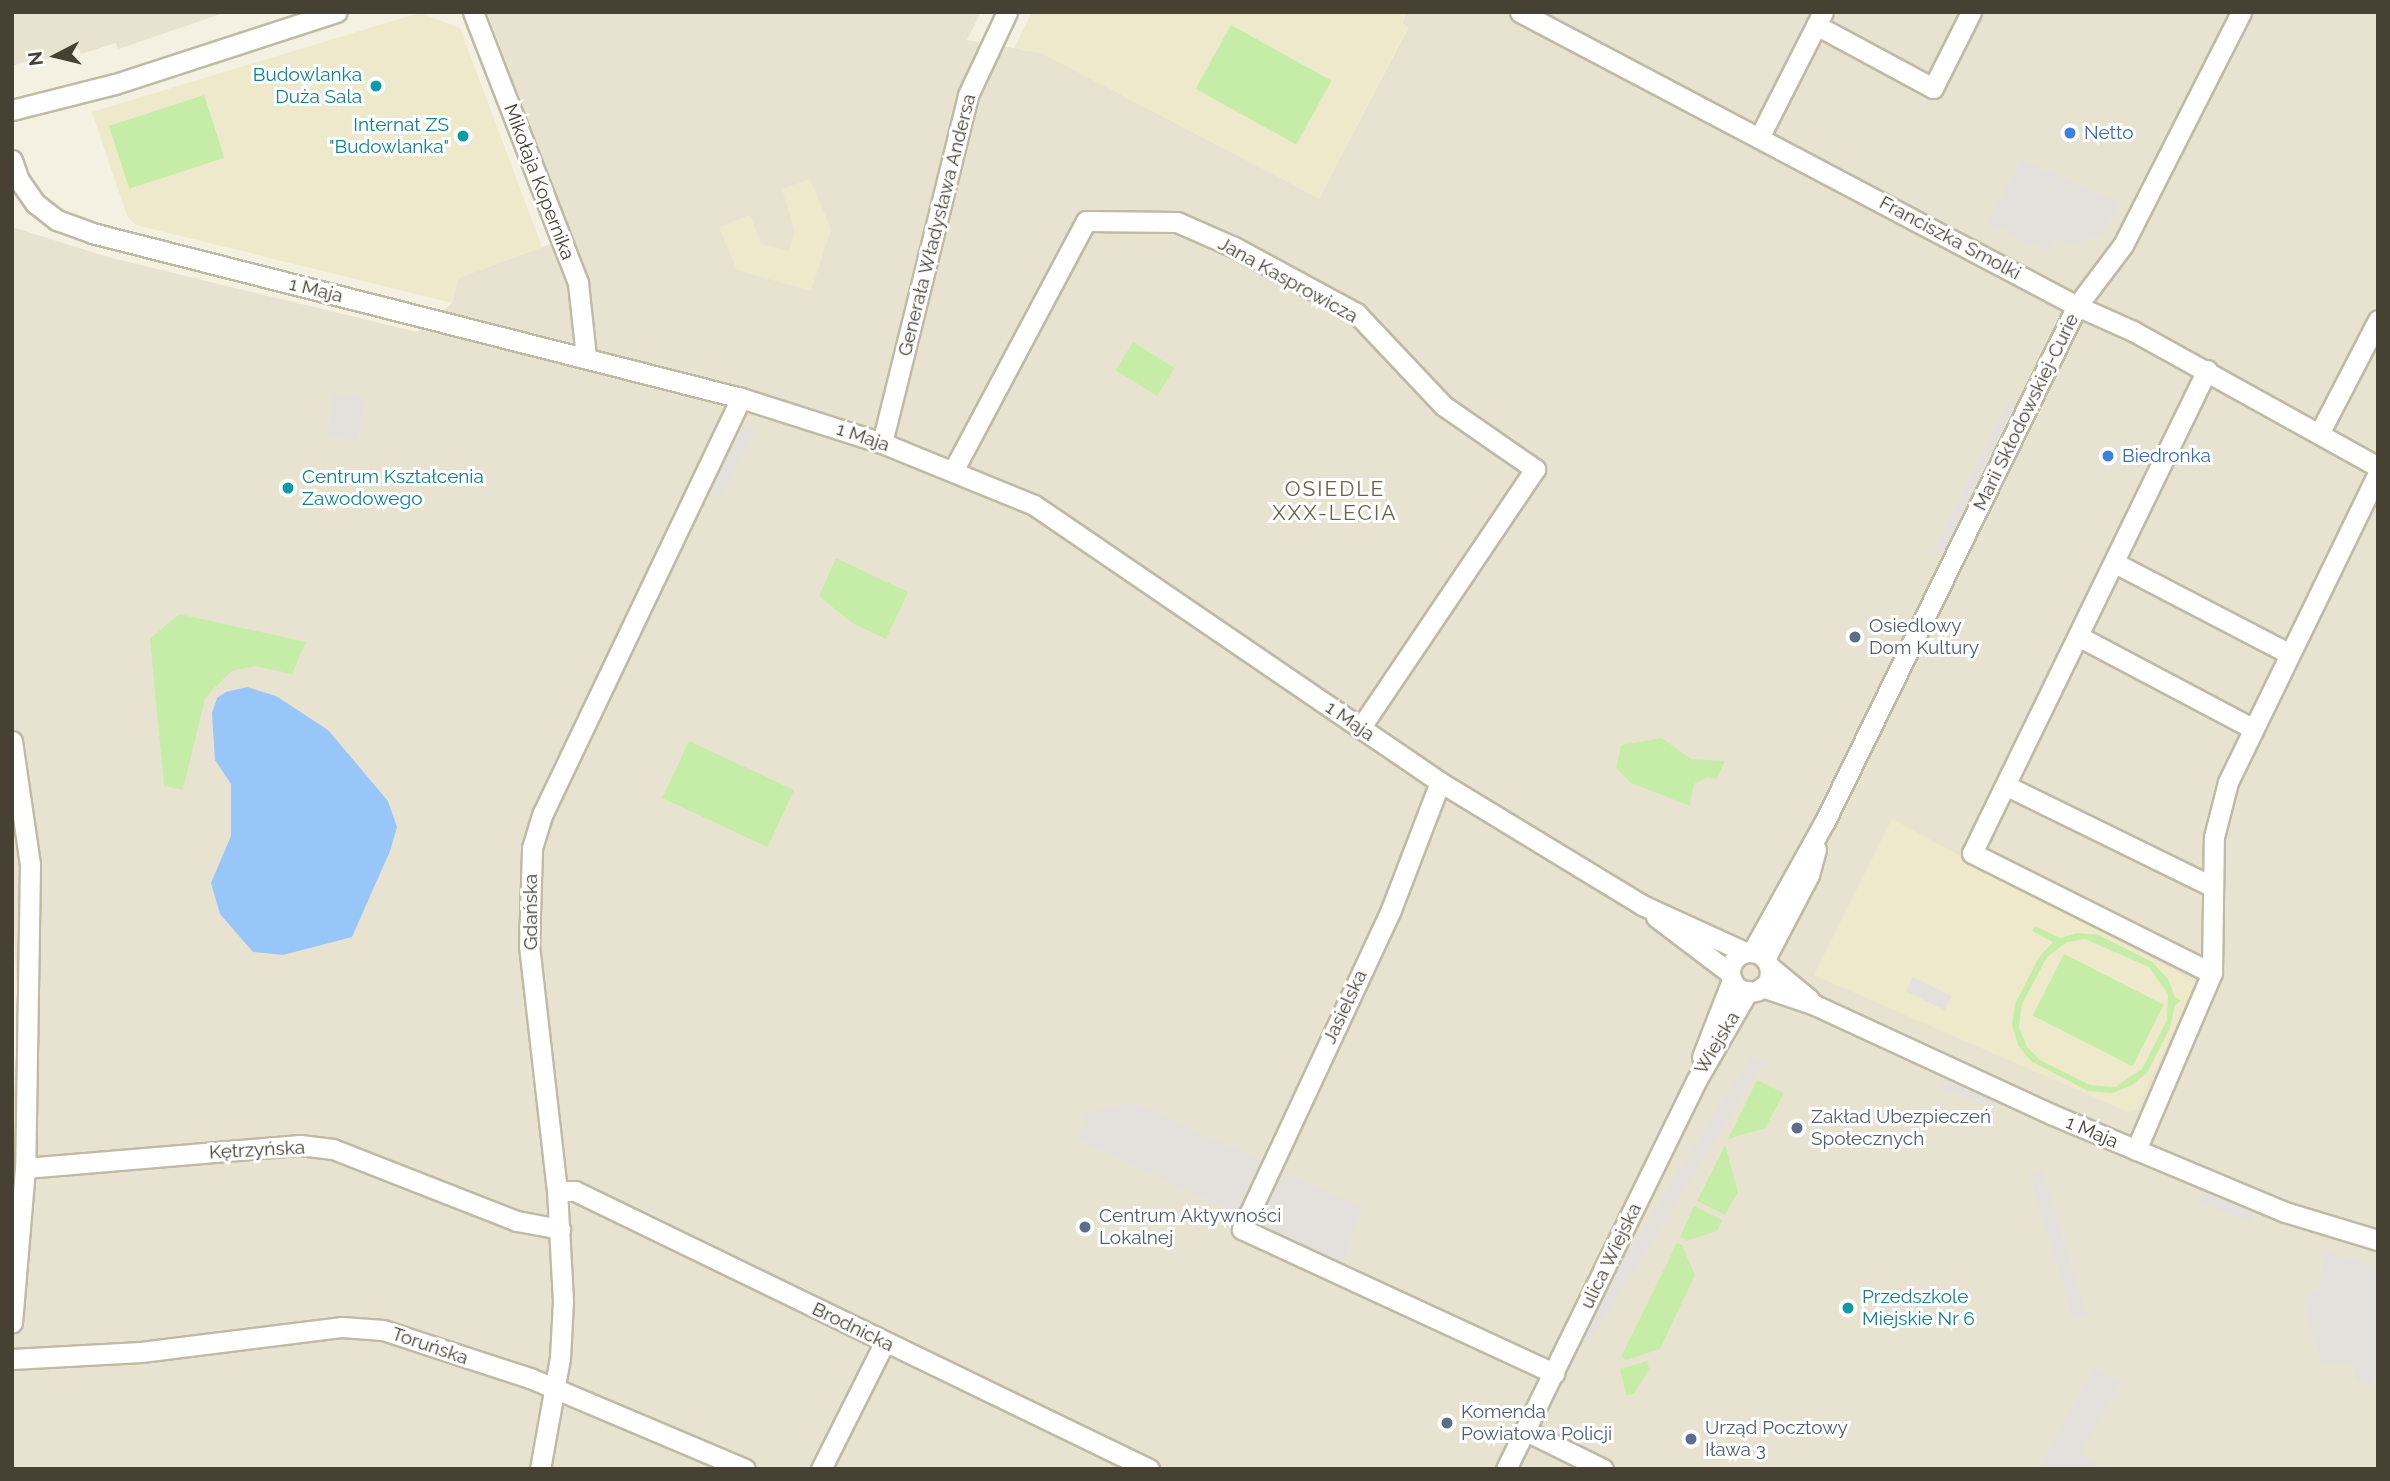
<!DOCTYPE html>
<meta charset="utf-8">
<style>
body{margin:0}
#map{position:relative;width:2390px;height:1481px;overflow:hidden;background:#f4f1e3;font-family:Raleway,sans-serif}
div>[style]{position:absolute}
.residential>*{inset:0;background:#e8e3d1}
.education>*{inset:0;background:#efe9cb}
.green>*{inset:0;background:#c6eda7;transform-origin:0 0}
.parking>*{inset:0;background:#e4e1dc;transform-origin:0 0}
.water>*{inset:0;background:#98c6f8}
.roads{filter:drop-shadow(2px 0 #c0baa5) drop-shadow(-2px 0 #c0baa5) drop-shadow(0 2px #c0baa5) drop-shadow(0 -2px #c0baa5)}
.minor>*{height:19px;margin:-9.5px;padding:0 9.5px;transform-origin:9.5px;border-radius:9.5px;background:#fff}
.minor>.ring{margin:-9.5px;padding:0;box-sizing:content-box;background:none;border:19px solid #fff;border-radius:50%}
.dots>*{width:19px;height:19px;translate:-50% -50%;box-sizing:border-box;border:4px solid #fff;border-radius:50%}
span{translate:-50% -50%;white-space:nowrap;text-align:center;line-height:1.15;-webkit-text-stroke:6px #fff;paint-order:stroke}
.culture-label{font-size:19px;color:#0d838f}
.right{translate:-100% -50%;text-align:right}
.left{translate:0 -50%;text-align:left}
.shop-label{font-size:19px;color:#366cbe}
.street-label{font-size:19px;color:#464133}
.service-label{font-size:19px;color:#4e5e75}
.neighbourhood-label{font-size:21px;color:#6a6049;letter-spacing:2px}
.frame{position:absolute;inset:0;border:14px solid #464133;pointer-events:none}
.north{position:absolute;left:21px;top:21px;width:70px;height:70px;-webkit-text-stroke:5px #fff;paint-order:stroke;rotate:263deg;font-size:19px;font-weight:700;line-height:28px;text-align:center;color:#464133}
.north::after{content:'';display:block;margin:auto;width:24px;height:32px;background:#464133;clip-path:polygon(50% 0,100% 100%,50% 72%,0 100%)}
</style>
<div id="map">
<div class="residential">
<div style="clip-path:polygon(12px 12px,227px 12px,118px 49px,116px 43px,81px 54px,79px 48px,32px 64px,30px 60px,12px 66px,12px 77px)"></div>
<div style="clip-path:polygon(487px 12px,981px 12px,967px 40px,1042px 53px,1319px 198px,1408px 28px,1402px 23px,1407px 12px,2378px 12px,2378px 1469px,12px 1469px,12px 1137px,18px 1011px,12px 886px,12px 227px,108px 257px,417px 332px,452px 303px,458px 278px,572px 236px)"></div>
</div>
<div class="education">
<div style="clip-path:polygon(1032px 12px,1407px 12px,1402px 23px,1408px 27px,1319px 198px,1042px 53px,1014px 48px)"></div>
<div style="clip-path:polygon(419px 13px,460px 28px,542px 247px,458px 278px,452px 303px,136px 225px,127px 216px,92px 112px)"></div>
<div style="clip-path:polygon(810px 179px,831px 229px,811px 291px,737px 270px,719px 227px,750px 215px,761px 244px,789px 251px,795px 231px,782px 189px)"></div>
<div style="clip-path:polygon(1892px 819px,2196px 982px,2137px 1109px,2128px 1112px,1814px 975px)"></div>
</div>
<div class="green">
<div style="left:1231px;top:25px;width:115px;height:73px;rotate:29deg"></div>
<div style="left:204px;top:95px;width:66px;height:100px;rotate:72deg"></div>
<div style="left:1133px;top:342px;width:49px;height:33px;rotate:32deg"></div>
<div style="clip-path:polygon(836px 558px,908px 592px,886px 639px,852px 623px,819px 596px)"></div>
<div style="clip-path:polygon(179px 614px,306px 642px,292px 674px,255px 666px,232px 671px,213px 689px,205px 699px,183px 790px,164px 786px,150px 639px)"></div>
<div style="clip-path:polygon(1662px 738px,1691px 759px,1725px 761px,1716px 780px,1708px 777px,1694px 784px,1690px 806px,1631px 783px,1616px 768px,1621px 745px)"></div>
<div style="left:689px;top:741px;width:116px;height:63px;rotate:25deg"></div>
<div style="clip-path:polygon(evenodd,2035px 926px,2060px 938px,2077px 933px,2099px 935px,2152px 962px,2168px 979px,2175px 997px,2181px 1001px,2175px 1005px,2170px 1028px,2147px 1073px,2132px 1085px,2113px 1093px,2088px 1091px,2031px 1061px,2018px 1045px,2012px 1025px,2015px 1004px,2039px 957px,2053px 942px,2032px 931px,2035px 926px,2085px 939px,2149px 967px,2168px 994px,2167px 1020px,2142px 1069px,2115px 1087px,2090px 1085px,2040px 1060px,2027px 1047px,2019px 1027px,2022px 1004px,2047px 957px,2067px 942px,2085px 939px)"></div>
<div style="left:2064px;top:954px;width:112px;height:69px;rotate:27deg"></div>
<div style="clip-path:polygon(1757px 1080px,1784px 1093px,1765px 1128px,1728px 1139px)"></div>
<div style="clip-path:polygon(1725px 1145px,1738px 1192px,1725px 1215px,1697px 1201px)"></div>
<div style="clip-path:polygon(1694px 1206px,1723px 1220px,1717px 1231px,1686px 1241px,1680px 1237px)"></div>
<div style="clip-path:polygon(1677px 1243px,1682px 1245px,1695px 1275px,1660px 1349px,1626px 1360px,1621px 1357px)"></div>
<div style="clip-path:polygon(1647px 1361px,1649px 1369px,1634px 1394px,1626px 1395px,1620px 1369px)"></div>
</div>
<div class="parking">
<div style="clip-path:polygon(2021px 159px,2120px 203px,2102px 234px,2075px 245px,2054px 240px,2046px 251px,1988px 223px)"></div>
<div style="left:334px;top:393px;width:31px;height:44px;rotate:9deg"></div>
<div style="clip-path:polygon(2021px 402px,1946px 552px,1932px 554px,2004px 409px)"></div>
<div style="left:744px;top:424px;width:13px;height:76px;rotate:27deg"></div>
<div style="left:1913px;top:977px;width:43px;height:16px;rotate:26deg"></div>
<div style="left:1751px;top:1055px;width:15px;height:331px;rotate:32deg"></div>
<div style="left:1944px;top:1076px;width:58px;height:12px;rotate:23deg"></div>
<div style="clip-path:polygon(1127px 1103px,1143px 1106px,1363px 1208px,1342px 1263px,1076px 1139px,1087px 1123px,1081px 1115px)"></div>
<div style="left:2042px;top:1169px;width:153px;height:14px;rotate:73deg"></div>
<div style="left:2204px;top:1191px;width:54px;height:12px;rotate:22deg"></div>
<div style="clip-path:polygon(2324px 1251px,2378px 1267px,2378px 1371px,2372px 1386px,2355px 1380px,2353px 1365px,2338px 1362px,2323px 1366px,2302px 1297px,2319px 1291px)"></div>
<div style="clip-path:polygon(2095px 1367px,2121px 1382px,2081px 1453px,2097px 1463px,2094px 1469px,2037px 1469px)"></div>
</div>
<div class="water">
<div style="clip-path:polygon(247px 687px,276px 696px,328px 730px,388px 801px,397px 827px,390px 851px,352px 937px,283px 955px,253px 952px,220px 914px,211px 883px,231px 836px,231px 784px,215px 760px,212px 713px,217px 698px,226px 692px)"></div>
</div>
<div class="roads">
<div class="minor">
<div style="left:473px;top:12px;width:291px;rotate:68.8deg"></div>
<div style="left:578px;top:283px;width:74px;rotate:83.8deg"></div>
<div style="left:1520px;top:12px;width:630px;rotate:27.83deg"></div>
<div style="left:2077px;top:306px;width:61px;rotate:24.1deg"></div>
<div style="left:2133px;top:331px;width:280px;rotate:29deg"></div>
<div style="left:1816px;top:25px;width:133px;rotate:28.3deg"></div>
<div style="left:1933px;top:88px;width:85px;rotate:-63.4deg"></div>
<div style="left:12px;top:110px;width:106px;rotate:-14.2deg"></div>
<div style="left:115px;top:84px;width:233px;rotate:-18deg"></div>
<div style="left:1759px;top:138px;width:141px;rotate:-63.1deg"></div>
<div style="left:12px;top:160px;width:21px;rotate:71deg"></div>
<div style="left:19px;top:180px;width:28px;rotate:55deg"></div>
<div style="left:35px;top:203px;width:28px;rotate:38deg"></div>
<div style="left:57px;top:220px;width:37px;rotate:20deg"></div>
<div style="left:92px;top:233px;width:670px;rotate:14.26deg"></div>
<div style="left:741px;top:398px;width:148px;rotate:17.7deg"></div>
<div style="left:882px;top:443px;width:164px;rotate:22.2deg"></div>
<div style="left:1034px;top:505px;width:491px;rotate:34.3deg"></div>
<div style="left:1440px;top:782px;width:237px;rotate:31.3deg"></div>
<div style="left:1642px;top:905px;width:113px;rotate:24.5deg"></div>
<div style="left:2207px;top:370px;width:537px;rotate:115.94deg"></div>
<div style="left:1972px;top:853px;width:268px;rotate:26.6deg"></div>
<div style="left:2320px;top:432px;width:126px;rotate:-62.6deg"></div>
<div style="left:882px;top:443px;width:358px;rotate:-76.1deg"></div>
<div style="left:968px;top:95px;width:92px;rotate:-64.8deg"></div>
<div style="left:953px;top:471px;width:283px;rotate:-62deg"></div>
<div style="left:1086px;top:221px;width:91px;rotate:0.6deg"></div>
<div style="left:1177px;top:222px;width:62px;rotate:23.7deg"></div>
<div style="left:1234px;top:247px;width:139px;rotate:28.4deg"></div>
<div style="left:1356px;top:313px;width:128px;rotate:46.6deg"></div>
<div style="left:1444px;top:406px;width:111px;rotate:34.7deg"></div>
<div style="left:1535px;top:469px;width:313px;rotate:124deg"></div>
<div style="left:2115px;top:563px;width:195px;rotate:27.5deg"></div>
<div style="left:2078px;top:636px;width:197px;rotate:27.9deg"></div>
<div style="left:12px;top:741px;width:124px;rotate:81.7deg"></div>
<div style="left:30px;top:864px;width:304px;rotate:90.9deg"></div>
<div style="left:25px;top:1168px;width:155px;rotate:94.8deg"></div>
<div style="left:1440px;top:782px;width:139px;rotate:111deg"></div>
<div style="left:1390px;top:912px;width:350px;rotate:115deg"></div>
<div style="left:1242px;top:1229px;width:344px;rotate:24.8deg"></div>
<div style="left:2007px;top:786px;width:229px;rotate:26.1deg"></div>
<div style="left:1656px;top:917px;width:93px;rotate:37.1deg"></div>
<div style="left:1752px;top:952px;width:150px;rotate:-60.9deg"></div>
<div style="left:1825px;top:821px;width:573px;rotate:-63.93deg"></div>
<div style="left:2077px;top:306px;width:76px;rotate:-53deg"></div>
<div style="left:2123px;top:245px;width:261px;rotate:-63.1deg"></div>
<div class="ring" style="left:1730px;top:952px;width:21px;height:21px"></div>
<div style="left:1765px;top:959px;width:95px;rotate:-62.4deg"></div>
<div style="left:1809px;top:875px;width:27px;rotate:-75deg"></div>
<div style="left:1769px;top:966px;width:52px;rotate:39.5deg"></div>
<div style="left:1762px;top:987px;width:56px;rotate:18.8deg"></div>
<div style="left:1815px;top:1005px;width:262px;rotate:24.8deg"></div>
<div style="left:2053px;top:1115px;width:251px;rotate:22.7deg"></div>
<div style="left:2285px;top:1212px;width:97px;rotate:16.8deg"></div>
<div style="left:1702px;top:1057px;width:83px;rotate:-68.7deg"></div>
<div style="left:2136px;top:1150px;width:193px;rotate:-66.8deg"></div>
<div style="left:2212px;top:973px;width:136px;rotate:-89.2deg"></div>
<div style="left:2214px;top:837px;width:57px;rotate:-75.7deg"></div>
<div style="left:2228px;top:782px;width:343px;rotate:-64.1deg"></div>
<div style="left:25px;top:1168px;width:276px;rotate:-4.8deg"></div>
<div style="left:300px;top:1145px;width:33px;rotate:7deg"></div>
<div style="left:333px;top:1149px;width:198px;rotate:21.4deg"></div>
<div style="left:517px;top:1221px;width:44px;rotate:10.5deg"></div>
<div style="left:557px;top:1191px;width:18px"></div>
<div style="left:575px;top:1191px;width:638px;rotate:25.84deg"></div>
<div style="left:12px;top:1359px;width:129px;rotate:-3.1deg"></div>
<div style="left:141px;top:1352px;width:203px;rotate:-7.1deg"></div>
<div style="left:342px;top:1327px;width:41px;rotate:4.2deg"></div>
<div style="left:383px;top:1330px;width:155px;rotate:18.1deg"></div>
<div style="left:530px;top:1378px;width:233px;rotate:22.9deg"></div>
<div style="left:1526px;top:1431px;width:86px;rotate:26.3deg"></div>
<div style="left:540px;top:1469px;width:113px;rotate:-79.8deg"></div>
<div style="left:560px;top:1358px;width:57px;rotate:-87deg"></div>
<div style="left:563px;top:1301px;width:110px;rotate:-93.1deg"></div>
<div style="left:557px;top:1191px;width:247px;rotate:-96.5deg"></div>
<div style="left:529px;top:946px;width:98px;rotate:-88.2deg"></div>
<div style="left:532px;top:848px;width:37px;rotate:-73deg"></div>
<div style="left:543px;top:813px;width:460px;rotate:-64.5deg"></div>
<div style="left:821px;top:1469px;width:141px;rotate:-63.4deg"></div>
<div style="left:1506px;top:1469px;width:432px;rotate:-63.9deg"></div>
<div style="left:1696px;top:1081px;width:104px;rotate:-60deg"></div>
</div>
</div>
<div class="dots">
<div style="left:376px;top:86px;background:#0f9aa8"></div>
<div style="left:2070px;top:133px;background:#3f7fe0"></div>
<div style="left:463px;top:136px;background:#0f9aa8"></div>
<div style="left:2108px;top:456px;background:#3f7fe0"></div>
<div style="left:288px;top:488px;background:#0f9aa8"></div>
<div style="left:1855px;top:637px;background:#5c6f8a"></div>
<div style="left:1797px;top:1128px;background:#5c6f8a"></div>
<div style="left:1085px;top:1227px;background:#5c6f8a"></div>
<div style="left:1848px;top:1308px;background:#0f9aa8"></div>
<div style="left:1447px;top:1423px;background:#5c6f8a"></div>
<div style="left:1691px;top:1439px;background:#5c6f8a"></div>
</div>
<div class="culture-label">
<span class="right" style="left:362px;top:86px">Budowlanka<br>Duża Sala</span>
<span class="right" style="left:449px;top:136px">Internat ZS<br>"Budowlanka"</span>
<span class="left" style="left:302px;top:488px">Centrum Kształcenia<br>Zawodowego</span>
<span class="left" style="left:1862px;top:1308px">Przedszkole<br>Miejskie Nr 6</span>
</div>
<div class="shop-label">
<span class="left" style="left:2084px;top:133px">Netto</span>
<span class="left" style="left:2122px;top:456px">Biedronka</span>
</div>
<div class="street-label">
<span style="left:539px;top:182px;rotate:69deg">Mikołaja Kopernika</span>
<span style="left:937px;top:225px;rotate:-76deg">Generała Władysława Andersa</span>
<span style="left:1950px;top:238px;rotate:28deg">Franciszka Smolki</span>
<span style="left:1288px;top:280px;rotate:29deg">Jana Kasprowicza</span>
<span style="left:316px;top:290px;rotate:14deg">1 Maja</span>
<span style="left:2026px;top:412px;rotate:-64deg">Marii Skłodowskiej-Curie</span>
<span style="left:863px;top:437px;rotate:19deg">1 Maja</span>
<span style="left:1350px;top:721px;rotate:35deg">1 Maja</span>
<span style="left:531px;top:912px;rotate:-90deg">Gdańska</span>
<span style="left:1345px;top:1007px;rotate:-65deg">Jasielska</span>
<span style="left:1717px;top:1043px;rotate:-59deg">Wiejska</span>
<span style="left:2092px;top:1132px;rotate:23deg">1 Maja</span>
<span style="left:257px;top:1150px;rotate:-3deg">Kętrzyńska</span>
<span style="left:1611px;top:1256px;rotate:-64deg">ulica Wiejska</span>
<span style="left:853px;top:1327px;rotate:26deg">Brodnicka</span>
<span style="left:430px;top:1346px;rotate:19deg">Toruńska</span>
</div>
<div class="service-label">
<span class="left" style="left:1869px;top:637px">Osiedlowy<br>Dom Kultury</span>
<span class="left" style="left:1811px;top:1128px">Zakład Ubezpieczeń<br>Społecznych</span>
<span class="left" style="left:1099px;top:1227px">Centrum Aktywności<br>Lokalnej</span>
<span class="left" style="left:1461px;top:1423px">Komenda<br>Powiatowa Policji</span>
<span class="left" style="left:1705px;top:1439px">Urząd Pocztowy<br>Iława 3</span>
</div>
<div class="neighbourhood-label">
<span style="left:1335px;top:501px">OSIEDLE<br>XXX-LECIA</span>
</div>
<div class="frame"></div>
<div class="north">N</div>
</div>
